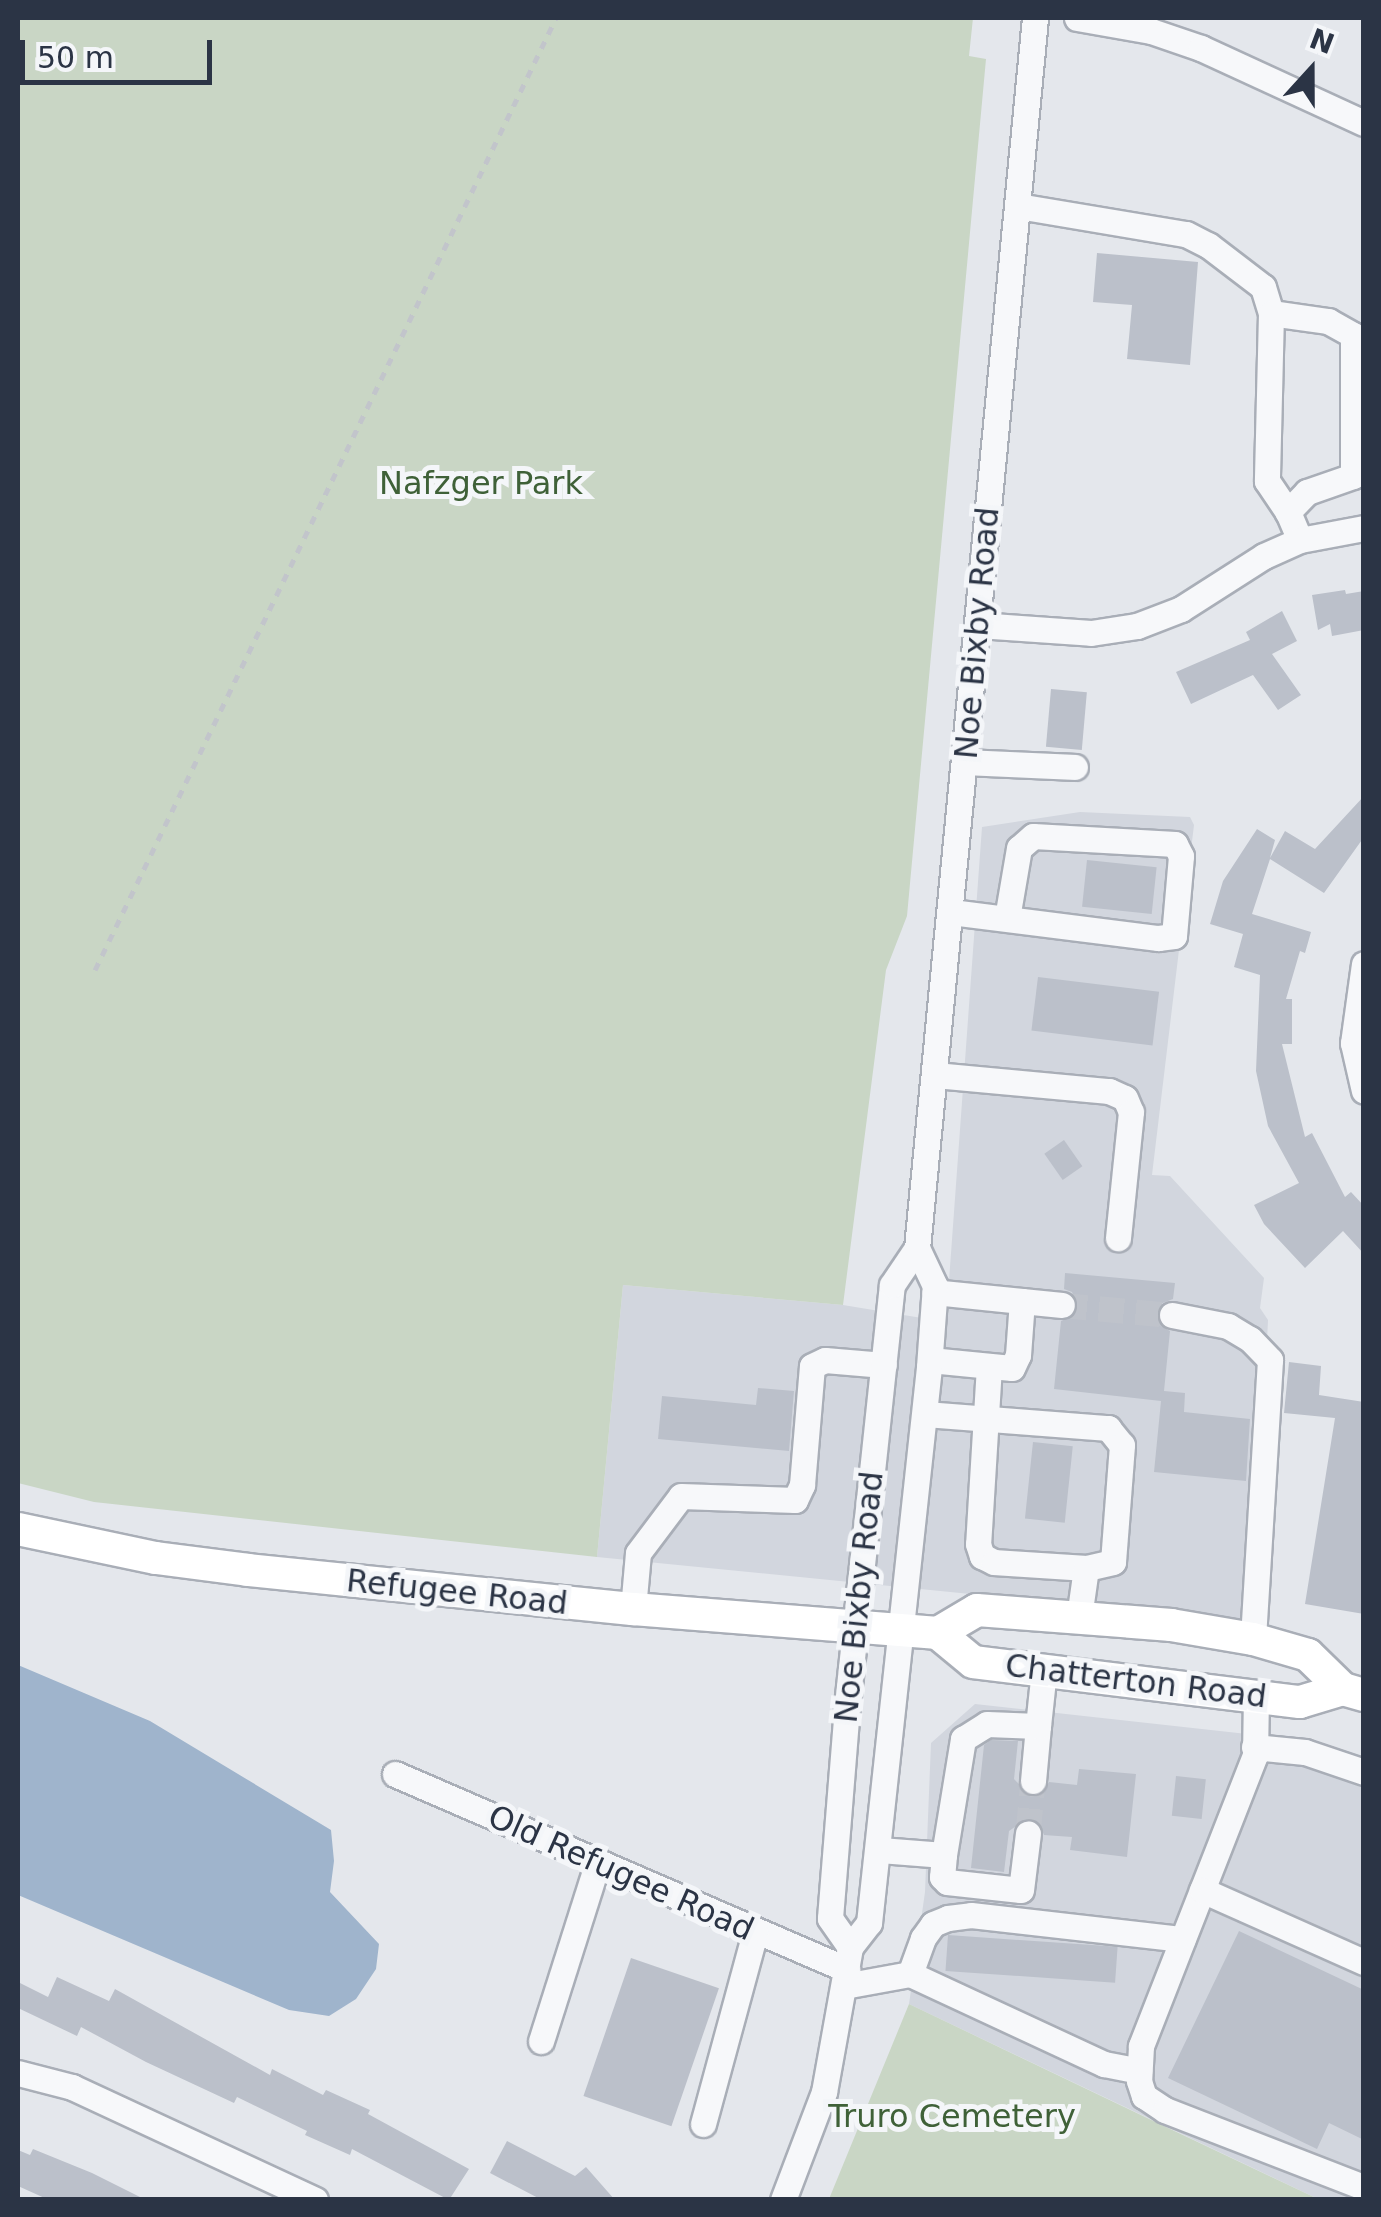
<!DOCTYPE html>
<style>
body{margin:0}
#map{position:relative;width:1381px;height:2217px;overflow:hidden;background:#e4e7ec;font-family:"DejaVu Sans",sans-serif}
div>[style]{position:absolute}
.built>*{inset:0;background:#d2d6de}
.green>*{inset:0;background:#c9d6c5}
.water>*{inset:0;background:#9fb4cc}
.building>*{inset:0;background:#bbc0ca;transform-origin:0 0}
.minor-tunnel>*{height:25px;margin-top:-12.5px;transform-origin:0;background:repeating-linear-gradient(90deg,#bfc3cb 0 25px,transparent 0 37px)}
.path>*{height:5px;margin-top:-2.5px;transform-origin:0;background:repeating-linear-gradient(90deg,#c2c5cb 0 8px,transparent 0 16px)}
.roads{filter:drop-shadow(2px 0 #a9aeb7) drop-shadow(-2px 0 #a9aeb7) drop-shadow(0 2px #a9aeb7) drop-shadow(0 -2px #a9aeb7)}
.minor>*{height:25px;margin:-12.5px;padding:0 12.5px;transform-origin:12.5px;border-radius:12.5px;background:#f7f8fa}
.major>*{height:32px;margin:-16px;padding:0 16px;transform-origin:16px;border-radius:16px;background:#fff}
span{translate:-50% -50%;white-space:nowrap;text-align:center;line-height:1.15;-webkit-text-stroke:10px #f4f6f9;paint-order:stroke}
.park-label{font-size:32px;color:#3f6138}
.street-label{font-size:32px;color:#2b3445}
.frame{position:absolute;inset:0;border:20px solid #2b3445;pointer-events:none}
.north{position:absolute;left:1261px;top:20px;width:100px;height:100px;-webkit-text-stroke:8px #f4f6f9;paint-order:stroke;rotate:21deg;font-size:28px;font-weight:700;line-height:40px;text-align:center;color:#2b3445}
.north::after{content:'';display:block;margin:auto;width:35px;height:45px;background:#2b3445;clip-path:polygon(50% 0,100% 100%,50% 72%,0 100%)}
.scale{position:absolute;left:20px;top:40px;width:192px;height:45px;box-sizing:border-box;border:5px solid #2b3445;border-top:0;padding-left:12px;font-size:30px;line-height:35px;white-space:nowrap;color:#2b3445;-webkit-text-stroke:8px #f4f6f9;paint-order:stroke}
</style>
<div id="map">
<div class="built">
<div style="clip-path:polygon(1080px 812px,1190px 817px,1194px 825px,1152px 1175px,1170px 1176px,1264px 1278px,1260px 1308px,1268px 1320px,1254px 1622px,597px 1557px,623px 1285px,843px 1305px,946px 1322px,982px 827px)"></div>
<div style="clip-path:polygon(975px 1704px,1275px 1737px,1363px 1763px,1363px 2199px,1318px 2199px,909px 2004px,925px 1892px,931px 1743px)"></div>
</div>
<div class="green">
<div style="clip-path:polygon(18px 18px,973px 18px,969px 56px,986px 59px,907px 916px,886px 970px,843px 1305px,623px 1285px,597px 1557px,94px 1502px,18px 1483px)"></div>
<div style="clip-path:polygon(909px 2004px,1166px 2127px,1318px 2199px,829px 2199px)"></div>
</div>
<div class="water">
<div style="clip-path:polygon(18px 1665px,150px 1721px,331px 1830px,334px 1861px,330px 1892px,379px 1944px,376px 1969px,356px 1999px,329px 2016px,289px 2010px,18px 1895px)"></div>
</div>
<div class="building">
<div style="clip-path:polygon(1097px 253px,1198px 262px,1190px 365px,1127px 359px,1132px 305px,1093px 302px)"></div>
<div style="clip-path:polygon(1345px 590px,1346px 594px,1364px 591px,1364px 630px,1332px 636px,1330px 624px,1318px 630px,1312px 595px)"></div>
<div style="clip-path:polygon(1282px 611px,1297px 641px,1272px 654px,1301px 695px,1278px 710px,1253px 675px,1191px 704px,1176px 672px,1250px 640px,1246px 632px)"></div>
<div style="left:1051px;top:689px;width:36px;height:58px;rotate:5deg"></div>
<div style="clip-path:polygon(1364px 796px,1364px 837px,1324px 893px,1270px 859px,1252px 914px,1311px 932px,1305px 953px,1300px 951px,1286px 999px,1292px 999px,1292px 1044px,1282px 1044px,1305px 1137px,1312px 1133px,1345px 1197px,1351px 1192px,1364px 1206px,1364px 1254px,1343px 1231px,1305px 1268px,1264px 1224px,1254px 1205px,1299px 1183px,1268px 1126px,1256px 1071px,1260px 975px,1234px 967px,1243px 934px,1210px 924px,1223px 881px,1257px 829px,1275px 840px,1270px 858px,1285px 831px,1315px 849px)"></div>
<div style="left:1087px;top:860px;width:70px;height:47px;rotate:6deg"></div>
<div style="left:1038px;top:977px;width:122px;height:54px;rotate:7deg"></div>
<div style="left:1064px;top:1140px;width:32px;height:24px;rotate:55deg"></div>
<div style="clip-path:polygon(1065px 1273px,1175px 1283px,1173px 1299px,1160px 1304px,1156px 1313px,1161px 1326px,1170px 1331px,1164px 1391px,1185px 1393px,1184px 1412px,1250px 1419px,1246px 1481px,1154px 1472px,1161px 1401px,1054px 1389px,1061px 1321px,1075px 1315px,1078px 1306px,1072px 1292px,1064px 1289px)"></div>
<div style="clip-path:polygon(1289px 1362px,1321px 1366px,1319px 1395px,1364px 1402px,1364px 1614px,1305px 1604px,1335px 1418px,1284px 1413px)"></div>
<div style="clip-path:polygon(758px 1388px,794px 1391px,789px 1451px,658px 1439px,662px 1396px,756px 1405px)"></div>
<div style="left:1033px;top:1442px;width:40px;height:77px;rotate:6deg"></div>
<div style="clip-path:polygon(991px 1740px,1018px 1741px,1014px 1779px,1031px 1797px,1041px 1795px,1049px 1782px,1077px 1785px,1079px 1769px,1136px 1774px,1127px 1857px,1070px 1850px,1072px 1837px,1044px 1835px,1038px 1821px,1029px 1817px,1009px 1831px,1004px 1872px,971px 1868px,984px 1745px)"></div>
<div style="left:1176px;top:1776px;width:30px;height:40px;rotate:6deg"></div>
<div style="clip-path:polygon(1239px 1931px,1364px 1990px,1364px 2140px,1329px 2123px,1317px 2149px,1168px 2078px)"></div>
<div style="left:948px;top:1935px;width:170px;height:36px;rotate:4deg"></div>
<div style="left:631px;top:1958px;width:93px;height:146px;rotate:19deg"></div>
<div style="clip-path:polygon(57px 1977px,109px 2001px,115px 1989px,270px 2075px,272px 2069px,323px 2095px,326px 2090px,370px 2110px,368px 2114px,469px 2169px,449px 2200px,352px 2149px,350px 2155px,305px 2135px,307px 2131px,237px 2097px,234px 2103px,146px 2062px,81px 2027px,77px 2036px,18px 2008px,18px 1982px,48px 1997px)"></div>
<div style="clip-path:polygon(507px 2141px,575px 2176px,586px 2167px,615px 2200px,542px 2200px,490px 2173px)"></div>
<div style="clip-path:polygon(33px 2149px,92px 2173px,146px 2200px,49px 2200px,18px 2186px,18px 2150px,30px 2155px)"></div>
</div>
<div class="minor-tunnel">
<div style="left:1062px;top:1305px;width:110px;rotate:5.2deg"></div>
<div style="left:1028px;top:1833px;width:52px;rotate:-84.5deg"></div>
</div>
<div class="path">
<div style="left:95px;top:970px;width:1058px;rotate:-64.16deg"></div>
</div>
<div class="roads">
<div class="minor">
<div style="left:1077px;top:18px;width:75px;rotate:10deg"></div>
<div style="left:1151px;top:31px;width:53px;rotate:18.8deg"></div>
<div style="left:1201px;top:48px;width:179px;rotate:24.7deg"></div>
<div style="left:1018px;top:206px;width:170px;rotate:9.5deg"></div>
<div style="left:1186px;top:234px;width:25px;rotate:27deg"></div>
<div style="left:1208px;top:245px;width:69px;rotate:37.4deg"></div>
<div style="left:1263px;top:287px;width:27px;rotate:73deg"></div>
<div style="left:1271px;top:313px;width:168px;rotate:91.4deg"></div>
<div style="left:1267px;top:481px;width:37px;rotate:56deg"></div>
<div style="left:1288px;top:512px;width:30px;rotate:67deg"></div>
<div style="left:1271px;top:313px;width:58px;rotate:8deg"></div>
<div style="left:1328px;top:321px;width:29px;rotate:29deg"></div>
<div style="left:1353px;top:335px;width:141px;rotate:90deg"></div>
<div style="left:1353px;top:476px;width:49px;rotate:160.8deg"></div>
<div style="left:1307px;top:492px;width:28px;rotate:134deg"></div>
<div style="left:978px;top:625px;width:113px;rotate:4deg"></div>
<div style="left:1091px;top:633px;width:47px;rotate:-8.7deg"></div>
<div style="left:1137px;top:626px;width:47px;rotate:-21.1deg"></div>
<div style="left:1181px;top:609px;width:98px;rotate:-32.6deg"></div>
<div style="left:1264px;top:556px;width:39px;rotate:-24deg"></div>
<div style="left:1300px;top:540px;width:65px;rotate:-10.6deg"></div>
<div style="left:965px;top:762px;width:110px;rotate:2.6deg"></div>
<div style="left:951px;top:912px;width:209px;rotate:7.2deg"></div>
<div style="left:1158px;top:938px;width:16px;rotate:-7deg"></div>
<div style="left:1174px;top:936px;width:80px;rotate:-85deg"></div>
<div style="left:1181px;top:856px;width:13px;rotate:-117deg"></div>
<div style="left:1175px;top:844px;width:142px;rotate:-176.8deg"></div>
<div style="left:1033px;top:836px;width:18px;rotate:139deg"></div>
<div style="left:1019px;top:848px;width:71px;rotate:99.7deg"></div>
<div style="left:1364px;top:964px;width:80px;rotate:97.9deg"></div>
<div style="left:1353px;top:1043px;width:49px;rotate:77.1deg"></div>
<div style="left:935px;top:1075px;width:175px;rotate:5.3deg"></div>
<div style="left:1109px;top:1091px;width:17px;rotate:24deg"></div>
<div style="left:1125px;top:1098px;width:15px;rotate:67deg"></div>
<div style="left:1131px;top:1112px;width:127px;rotate:95.9deg"></div>
<div style="left:1022px;top:1301px;width:40px;rotate:5.7deg"></div>
<div style="left:1172px;top:1315px;width:57px;rotate:11.1deg"></div>
<div style="left:1228px;top:1326px;width:26px;rotate:31deg"></div>
<div style="left:1250px;top:1339px;width:29px;rotate:46deg"></div>
<div style="left:1270px;top:1360px;width:280px;rotate:93.5deg"></div>
<div style="left:930px;top:1360px;width:82px;rotate:5.6deg"></div>
<div style="left:1012px;top:1368px;width:14px;rotate:-65deg"></div>
<div style="left:1018px;top:1355px;width:54px;rotate:-85.8deg"></div>
<div style="left:1022px;top:1301px;width:88px;rotate:-174.2deg"></div>
<div style="left:989px;top:1366px;width:178px;rotate:93.5deg"></div>
<div style="left:978px;top:1544px;width:13px;rotate:72deg"></div>
<div style="left:982px;top:1556px;width:13px;rotate:27deg"></div>
<div style="left:994px;top:1562px;width:92px;rotate:3.7deg"></div>
<div style="left:925px;top:1414px;width:184px;rotate:4.4deg"></div>
<div style="left:1108px;top:1428px;width:22px;rotate:51deg"></div>
<div style="left:1122px;top:1445px;width:117px;rotate:94.4deg"></div>
<div style="left:1113px;top:1562px;width:28px;rotate:167deg"></div>
<div style="left:1086px;top:1568px;width:49px;rotate:98.1deg"></div>
<div style="left:633px;top:1609px;width:56px;rotate:-84.9deg"></div>
<div style="left:638px;top:1553px;width:71px;rotate:-53deg"></div>
<div style="left:681px;top:1496px;width:114px;rotate:2deg"></div>
<div style="left:795px;top:1500px;width:17px;rotate:-65deg"></div>
<div style="left:802px;top:1485px;width:119px;rotate:-85.2deg"></div>
<div style="left:812px;top:1366px;width:14px;rotate:-25deg"></div>
<div style="left:825px;top:1360px;width:59px;rotate:4.8deg"></div>
<div style="left:1256px;top:1694px;width:61px;rotate:90.9deg"></div>
<div style="left:1255px;top:1755px;width:313px;rotate:111.4deg"></div>
<div style="left:1141px;top:2046px;width:35px;rotate:93deg"></div>
<div style="left:1139px;top:2081px;width:16px;rotate:72deg"></div>
<div style="left:1144px;top:2096px;width:25px;rotate:34deg"></div>
<div style="left:1165px;top:2110px;width:213px;rotate:21.2deg"></div>
<div style="left:1254px;top:1747px;width:51px;rotate:5.6deg"></div>
<div style="left:1305px;top:1752px;width:62px;rotate:18.7deg"></div>
<div style="left:395px;top:1774px;width:493px;rotate:23.4deg"></div>
<div style="left:1033px;top:1781px;width:55px;rotate:-84.8deg"></div>
<div style="left:880px;top:1850px;width:64px;rotate:4.5deg"></div>
<div style="left:944px;top:1855px;width:118px;rotate:-80.7deg"></div>
<div style="left:963px;top:1739px;width:28px;rotate:-32deg"></div>
<div style="left:987px;top:1724px;width:51px;rotate:2.2deg"></div>
<div style="left:1038px;top:1726px;width:56px;rotate:-83.9deg"></div>
<div style="left:944px;top:1855px;width:22px;rotate:95deg"></div>
<div style="left:942px;top:1877px;width:7px;rotate:45deg"></div>
<div style="left:947px;top:1882px;width:74px;rotate:6.2deg"></div>
<div style="left:1021px;top:1890px;width:57px;rotate:-83deg"></div>
<div style="left:1202px;top:1890px;width:177px;rotate:24deg"></div>
<div style="left:850px;top:1947px;width:35px;rotate:-125deg"></div>
<div style="left:830px;top:1918px;width:214px;rotate:-85.4deg"></div>
<div style="left:847px;top:1705px;width:422px;rotate:-83.9deg"></div>
<div style="left:892px;top:1285px;width:45px;rotate:-56deg"></div>
<div style="left:917px;top:1248px;width:1236px;rotate:-84.52deg"></div>
<div style="left:910px;top:1974px;width:38px;rotate:-70deg"></div>
<div style="left:923px;top:1938px;width:17px;rotate:-54deg"></div>
<div style="left:933px;top:1924px;width:16px;rotate:-22deg"></div>
<div style="left:948px;top:1918px;width:23px;rotate:-7deg"></div>
<div style="left:971px;top:1915px;width:213px;rotate:6.5deg"></div>
<div style="left:844px;top:1986px;width:67px;rotate:-10.3deg"></div>
<div style="left:910px;top:1974px;width:214px;rotate:24.9deg"></div>
<div style="left:1104px;top:2064px;width:36px;rotate:11deg"></div>
<div style="left:541px;top:2041px;width:189px;rotate:-72.4deg"></div>
<div style="left:18px;top:2073px;width:56px;rotate:14.5deg"></div>
<div style="left:72px;top:2087px;width:268px;rotate:24.9deg"></div>
<div style="left:703px;top:2124px;width:199px;rotate:-74.8deg"></div>
<div style="left:783px;top:2200px;width:116px;rotate:-69.2deg"></div>
<div style="left:824px;top:2092px;width:147px;rotate:-79.8deg"></div>
<div style="left:850px;top:1947px;width:31px;rotate:-52deg"></div>
<div style="left:869px;top:1923px;width:559px;rotate:-83.84deg"></div>
<div style="left:929px;top:1367px;width:81px;rotate:-85.8deg"></div>
<div style="left:935px;top:1286px;width:42px;rotate:-115.3deg"></div>
</div>
<div class="major">
<div style="left:18px;top:1529px;width:141px;rotate:11.9deg"></div>
<div style="left:156px;top:1558px;width:93px;rotate:7.4deg"></div>
<div style="left:248px;top:1570px;width:387px;rotate:5.8deg"></div>
<div style="left:633px;top:1609px;width:306px;rotate:4.5deg"></div>
<div style="left:938px;top:1633px;width:45px;rotate:-30.5deg"></div>
<div style="left:977px;top:1610px;width:195px;rotate:4.4deg"></div>
<div style="left:1171px;top:1625px;width:83px;rotate:9.7deg"></div>
<div style="left:1253px;top:1639px;width:57px;rotate:16.2deg"></div>
<div style="left:1308px;top:1655px;width:49px;rotate:44.2deg"></div>
<div style="left:1343px;top:1689px;width:22px;rotate:16deg"></div>
<div style="left:938px;top:1633px;width:45px;rotate:39.6deg"></div>
<div style="left:973px;top:1662px;width:329px;rotate:7deg"></div>
<div style="left:1300px;top:1702px;width:45px;rotate:-16.8deg"></div>
</div>
</div>
<div class="park-label">
<span style="left:481px;top:483px">Nafzger Park</span>
<span style="left:952px;top:2116px">Truro Cemetery</span>
</div>
<div class="street-label">
<span style="left:977px;top:633px;rotate:-85deg">Noe Bixby Road</span>
<span style="left:457px;top:1592px;rotate:6deg">Refugee Road</span>
<span style="left:859px;top:1597px;rotate:-84deg">Noe Bixby Road</span>
<span style="left:1136px;top:1681px;rotate:7deg">Chatterton Road</span>
<span style="left:621px;top:1873px;rotate:24deg">Old Refugee Road</span>
</div>
<div class="frame"></div>
<div class="north">N</div>
<div class="scale">50 m</div>
</div>
